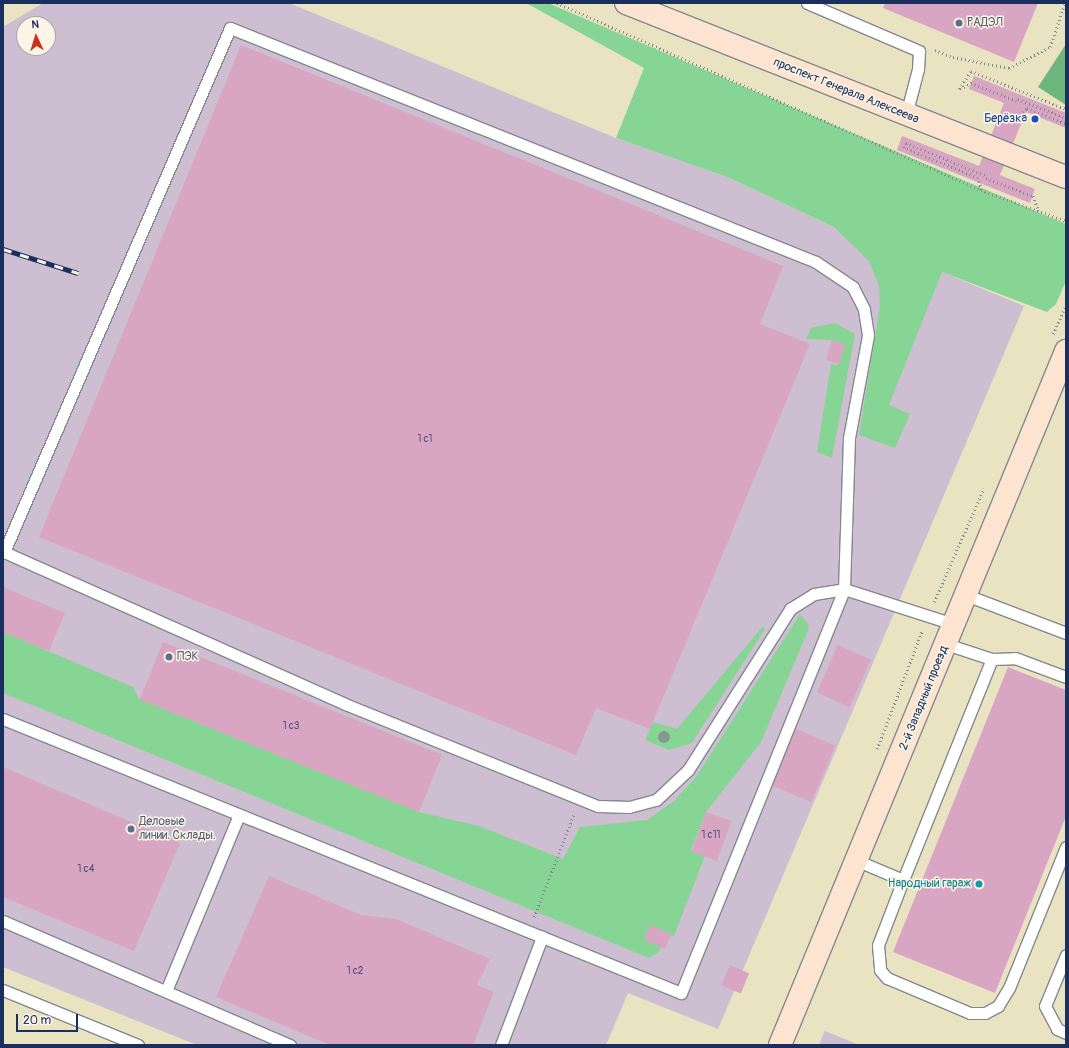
<!DOCTYPE html>
<meta charset="utf-8">
<style>
body{margin:0}
#map{position:relative;width:1069px;height:1048px;overflow:hidden;background:#eae3c1;font-family:Pangolin,sans-serif}
div>[style]{position:absolute}
.industrial>*{inset:0;background:#cebed2}
.green>*{inset:0;background:#87d594}
.forest>*{inset:0;background:#6db67e}
.building>*{inset:0;background:#d8a6c3;transform-origin:0 0}
.path>*{height:2.5px;margin-top:-1.25px;transform-origin:0;background:repeating-linear-gradient(90deg,#828990 0 1px,transparent 0 4px)}
.roads{filter:drop-shadow(1px 0 #828990) drop-shadow(-1px 0 #828990) drop-shadow(0 1px #828990) drop-shadow(0 -1px #828990)}
.lane>*{height:11px;margin:-5.5px;padding:0 5.5px;transform-origin:5.5px;border-radius:5.5px;background:#fff}
.secondary>*{height:22px;margin:-11px;padding:0 11px;transform-origin:11px;border-radius:11px;background:#fde4d1}
.rail>*{height:4.5px;margin-top:-2.25px;transform-origin:0;background:repeating-linear-gradient(90deg,#fcf5e5 0 9px,#1b2f5e 0 18px);box-sizing:border-box;border-block:1px solid #1b2f5e}
.trees>*{width:12px;height:12px;margin:-6px;border-radius:50%;background:#879792}
.dots>*{width:11px;height:11px;translate:-50% -50%;box-sizing:border-box;border:2px solid #fcf5e5;border-radius:50%}
span{translate:-50% -50%;white-space:nowrap;text-align:center;line-height:1.15;-webkit-text-stroke:3px #fcf5e5;paint-order:stroke}
.number-label{font-size:10px;color:#4a4d77}
.number-label span{-webkit-text-stroke-width:0}
.service-label{font-size:12px;color:#4e5e75}
.left{translate:0 -50%;text-align:left}
.street-label{font-size:12px;color:#1b2f5e}
.transit-label{font-size:12px;color:#164399}
.right{translate:-100% -50%;text-align:right}
.culture-label{font-size:12px;color:#0d838f}
.frame{position:absolute;inset:0;border:4px solid #1b2f5e;pointer-events:none}
.north{position:absolute;left:16px;top:16px;width:40px;height:40px;box-sizing:border-box;background:#fcf5e5;border:1px solid #a2a6af;border-radius:50%;rotate:356deg;font-size:11px;font-weight:700;line-height:16px;text-align:center;color:#1b2f5e}
.north::after{content:'';display:block;margin:auto;width:14px;height:18px;background:#c8321e;clip-path:polygon(50% 0,100% 100%,50% 72%,0 100%)}
.scale{position:absolute;left:16px;top:1014px;width:62px;height:18px;box-sizing:border-box;border:2px solid #1b2f5e;border-top:0;padding-left:5px;font-size:12px;line-height:14px;white-space:nowrap;color:#1b2f5e;-webkit-text-stroke:3px #fcf5e5;paint-order:stroke}
</style>
<div id="map">
<div class="industrial">
<div style="clip-path:polygon(evenodd,43px 3px,289px 3px,616px 138px,727px 177px,834px 227px,1024px 306px,718px 1029px,628px 993px,606px 1045px,197px 1045px,3px 967px,3px 27px,43px 3px,24px 24px,48px 24px,48px 48px,24px 48px,24px 24px)"></div>
<div style="clip-path:polygon(825px 1030px,825px 1031px,859px 1045px,819px 1045px)"></div>
</div>
<div class="green">
<div style="clip-path:polygon(526px 3px,548px 3px,1066px 224px,1066px 281px,1056px 304px,1047px 312px,942px 272px,889px 405px,910px 414px,895px 448px,859px 435px,880px 306px,879px 286px,869px 261px,834px 227px,727px 177px,616px 138px,644px 68px)"></div>
<div style="clip-path:polygon(835px 323px,855px 334px,832px 458px,817px 452px,831px 364px,838px 365px,845px 345px,832px 340px,806px 339px,811px 328px)"></div>
<div style="clip-path:polygon(800px 614px,809px 626px,807px 633px,761px 742px,706px 812px,691px 850px,705px 856px,674px 936px,665px 934px,659px 952px,649px 958px,3px 693px,3px 632px,133px 687px,139px 699px,419px 812px,479px 826px,563px 859px,580px 827px,647px 820px,674px 801px,696px 777px)"></div>
<div style="clip-path:polygon(763px 626px,765px 629px,692px 743px,669px 750px,645px 740px,653px 722px,677px 729px)"></div>
</div>
<div class="forest">
<div style="clip-path:polygon(1066px 44px,1066px 105px,1038px 87px)"></div>
</div>
<div class="building">
<div style="clip-path:polygon(885px 3px,1038px 3px,1014px 62px,883px 8px)"></div>
<div style="clip-path:polygon(241px 45px,783px 266px,760px 324px,810px 344px,650px 729px,596px 708px,576px 755px,39px 537px)"></div>
<div style="clip-path:polygon(974px 76px,1066px 113px,1066px 128px,1026px 112px,1000px 175px,1035px 189px,1030px 203px,897px 150px,902px 136px,979px 166px,1004px 103px,969px 89px)"></div>
<div style="left:832px;top:340px;width:14px;height:21px;rotate:17deg"></div>
<div style="clip-path:polygon(3px 587px,65px 613px,49px 651px,3px 632px)"></div>
<div style="left:163px;top:642px;width:301px;height:62px;rotate:22deg"></div>
<div style="left:838px;top:645px;width:36px;height:52px;rotate:24deg"></div>
<div style="clip-path:polygon(1008px 667px,1066px 690px,1066px 816px,995px 993px,893px 952px)"></div>
<div style="left:791px;top:727px;width:48px;height:61px;rotate:23deg"></div>
<div style="clip-path:polygon(3px 767px,180px 843px,134px 951px,3px 897px)"></div>
<div style="left:706px;top:812px;width:27px;height:42px;rotate:20deg"></div>
<div style="clip-path:polygon(269px 876px,361px 915px,396px 919px,490px 959px,477px 985px,494px 992px,473px 1045px,330px 1045px,216px 997px)"></div>
<div style="left:650px;top:925px;width:23px;height:16px;rotate:23deg"></div>
<div style="left:730px;top:965px;width:21px;height:22px;rotate:23deg"></div>
</div>
<div class="path">
<div style="left:557px;top:3px;width:463px;rotate:23.8deg"></div>
<div style="left:981px;top:190px;width:90px;rotate:20deg"></div>
<div style="left:935px;top:50px;width:19px;rotate:21deg"></div>
<div style="left:953px;top:57px;width:57px;rotate:11.1deg"></div>
<div style="left:1009px;top:68px;width:46px;rotate:-27.1deg"></div>
<div style="left:1050px;top:47px;width:46px;rotate:-71.2deg"></div>
<div style="left:959px;top:89px;width:22px;rotate:-56deg"></div>
<div style="left:971px;top:71px;width:102px;rotate:21.8deg"></div>
<div style="left:960px;top:89px;width:13px;rotate:-29deg"></div>
<div style="left:971px;top:83px;width:49px;rotate:21.4deg"></div>
<div style="left:1018px;top:99px;width:52px;rotate:21.6deg"></div>
<div style="left:1017px;top:118px;width:14px;rotate:-45deg"></div>
<div style="left:1027px;top:108px;width:42px;rotate:22.3deg"></div>
<div style="left:986px;top:178px;width:50px;rotate:21deg"></div>
<div style="left:1033px;top:196px;width:16px;rotate:68deg"></div>
<div style="left:981px;top:190px;width:12px;rotate:-104deg"></div>
<div style="left:978px;top:178px;width:80px;rotate:-157.9deg"></div>
<div style="left:904px;top:148px;width:5px;rotate:-68deg"></div>
<div style="left:906px;top:143px;width:87px;rotate:22.2deg"></div>
<div style="left:1053px;top:334px;width:32px;rotate:-66deg"></div>
<div style="left:934px;top:602px;width:124px;rotate:-66.3deg"></div>
<div style="left:877px;top:749px;width:126px;rotate:-69.1deg"></div>
<div style="left:534px;top:917px;width:110px;rotate:-68.8deg"></div>
</div>
<div class="roads">
<div class="lane">
<div style="left:807px;top:3px;width:122px;rotate:23.2deg"></div>
<div style="left:919px;top:51px;width:18px;rotate:93deg"></div>
<div style="left:918px;top:69px;width:48px;rotate:104.6deg"></div>
<div style="left:966px;top:595px;width:107px;rotate:20.8deg"></div>
<div style="left:946px;top:644px;width:48px;rotate:18.1deg"></div>
<div style="left:992px;top:659px;width:23px;rotate:-2deg"></div>
<div style="left:1015px;top:658px;width:54px;rotate:20.4deg"></div>
<div style="left:3px;top:719px;width:731px;rotate:22.01deg"></div>
<div style="left:681px;top:993px;width:436px;rotate:-68deg"></div>
<div style="left:844px;top:589px;width:151px;rotate:-88.1deg"></div>
<div style="left:849px;top:438px;width:105px;rotate:-79.5deg"></div>
<div style="left:868px;top:335px;width:26px;rotate:-99deg"></div>
<div style="left:864px;top:309px;width:25px;rotate:-117deg"></div>
<div style="left:853px;top:287px;width:45px;rotate:-146deg"></div>
<div style="left:816px;top:262px;width:631px;rotate:-158.23deg"></div>
<div style="left:230px;top:28px;width:571px;rotate:113.33deg"></div>
<div style="left:4px;top:552px;width:373px;rotate:24deg"></div>
<div style="left:345px;top:704px;width:273px;rotate:22deg"></div>
<div style="left:598px;top:806px;width:31px;rotate:2deg"></div>
<div style="left:629px;top:807px;width:28px;rotate:-15deg"></div>
<div style="left:656px;top:800px;width:44px;rotate:-43.2deg"></div>
<div style="left:688px;top:770px;width:191px;rotate:-57.6deg"></div>
<div style="left:790px;top:609px;width:28px;rotate:-32deg"></div>
<div style="left:814px;top:594px;width:30px;rotate:-9deg"></div>
<div style="left:844px;top:589px;width:115px;rotate:17.7deg"></div>
<div style="left:858px;top:861px;width:49px;rotate:22.9deg"></div>
<div style="left:903px;top:880px;width:70px;rotate:111deg"></div>
<div style="left:878px;top:945px;width:25px;rotate:85deg"></div>
<div style="left:880px;top:970px;width:11px;rotate:49deg"></div>
<div style="left:887px;top:978px;width:90px;rotate:22.9deg"></div>
<div style="left:970px;top:1013px;width:15px"></div>
<div style="left:985px;top:1013px;width:15px;rotate:-28deg"></div>
<div style="left:998px;top:1006px;width:21px;rotate:-59deg"></div>
<div style="left:1009px;top:988px;width:152px;rotate:-68deg"></div>
<div style="left:903px;top:880px;width:238px;rotate:-68.1deg"></div>
<div style="left:3px;top:921px;width:313px;rotate:23.4deg"></div>
<div style="left:1066px;top:955px;width:55px;rotate:112.4deg"></div>
<div style="left:1045px;top:1006px;width:26px;rotate:62deg"></div>
<div style="left:1057px;top:1029px;width:10px;rotate:24deg"></div>
<div style="left:3px;top:990px;width:146px;rotate:22.2deg"></div>
<div style="left:166px;top:991px;width:191px;rotate:-67.5deg"></div>
<div style="left:501px;top:1045px;width:116px;rotate:-69.2deg"></div>
</div>
<div class="secondary">
<div style="left:626px;top:3px;width:473px;rotate:21.6deg"></div>
<div style="left:780px;top:1045px;width:751px;rotate:-67.6deg"></div>
</div>
</div>
<div class="rail">
<div style="left:3px;top:249px;width:79px;rotate:17.7deg"></div>
</div>
<div class="trees">
<div style="left:664px;top:737px"></div>
</div>
<div class="dots">
<div style="left:959px;top:23px;background:#5c6f8a"></div>
<div style="left:1035px;top:119px;background:#1a4fb4"></div>
<div style="left:169px;top:657px;background:#5c6f8a"></div>
<div style="left:131px;top:829px;background:#5c6f8a"></div>
<div style="left:979px;top:884px;background:#0f9aa8"></div>
</div>
<div class="number-label">
<span style="left:425px;top:440px">1 с1</span>
<span style="left:291px;top:727px">1 с3</span>
<span style="left:711px;top:836px">1 с11</span>
<span style="left:86px;top:870px">1 с4</span>
<span style="left:355px;top:972px">1 с2</span>
</div>
<div class="service-label">
<span class="left" style="left:967px;top:23px">РАДЭЛ</span>
<span class="left" style="left:177px;top:657px">ПЭК</span>
<span class="left" style="left:139px;top:829px">Деловые<br>линии. Склады.</span>
</div>
<div class="street-label">
<span style="left:846px;top:91px;rotate:22deg">проспект Генерала Алексеева</span>
<span style="left:924px;top:698px;rotate:-68deg">2-й Западный проезд</span>
</div>
<div class="transit-label">
<span class="right" style="left:1027px;top:119px">Берёзка</span>
</div>
<div class="culture-label">
<span class="right" style="left:971px;top:884px">Народный гараж</span>
</div>
<div class="frame"></div>
<div class="north">N</div>
<div class="scale">20 m</div>
</div>
